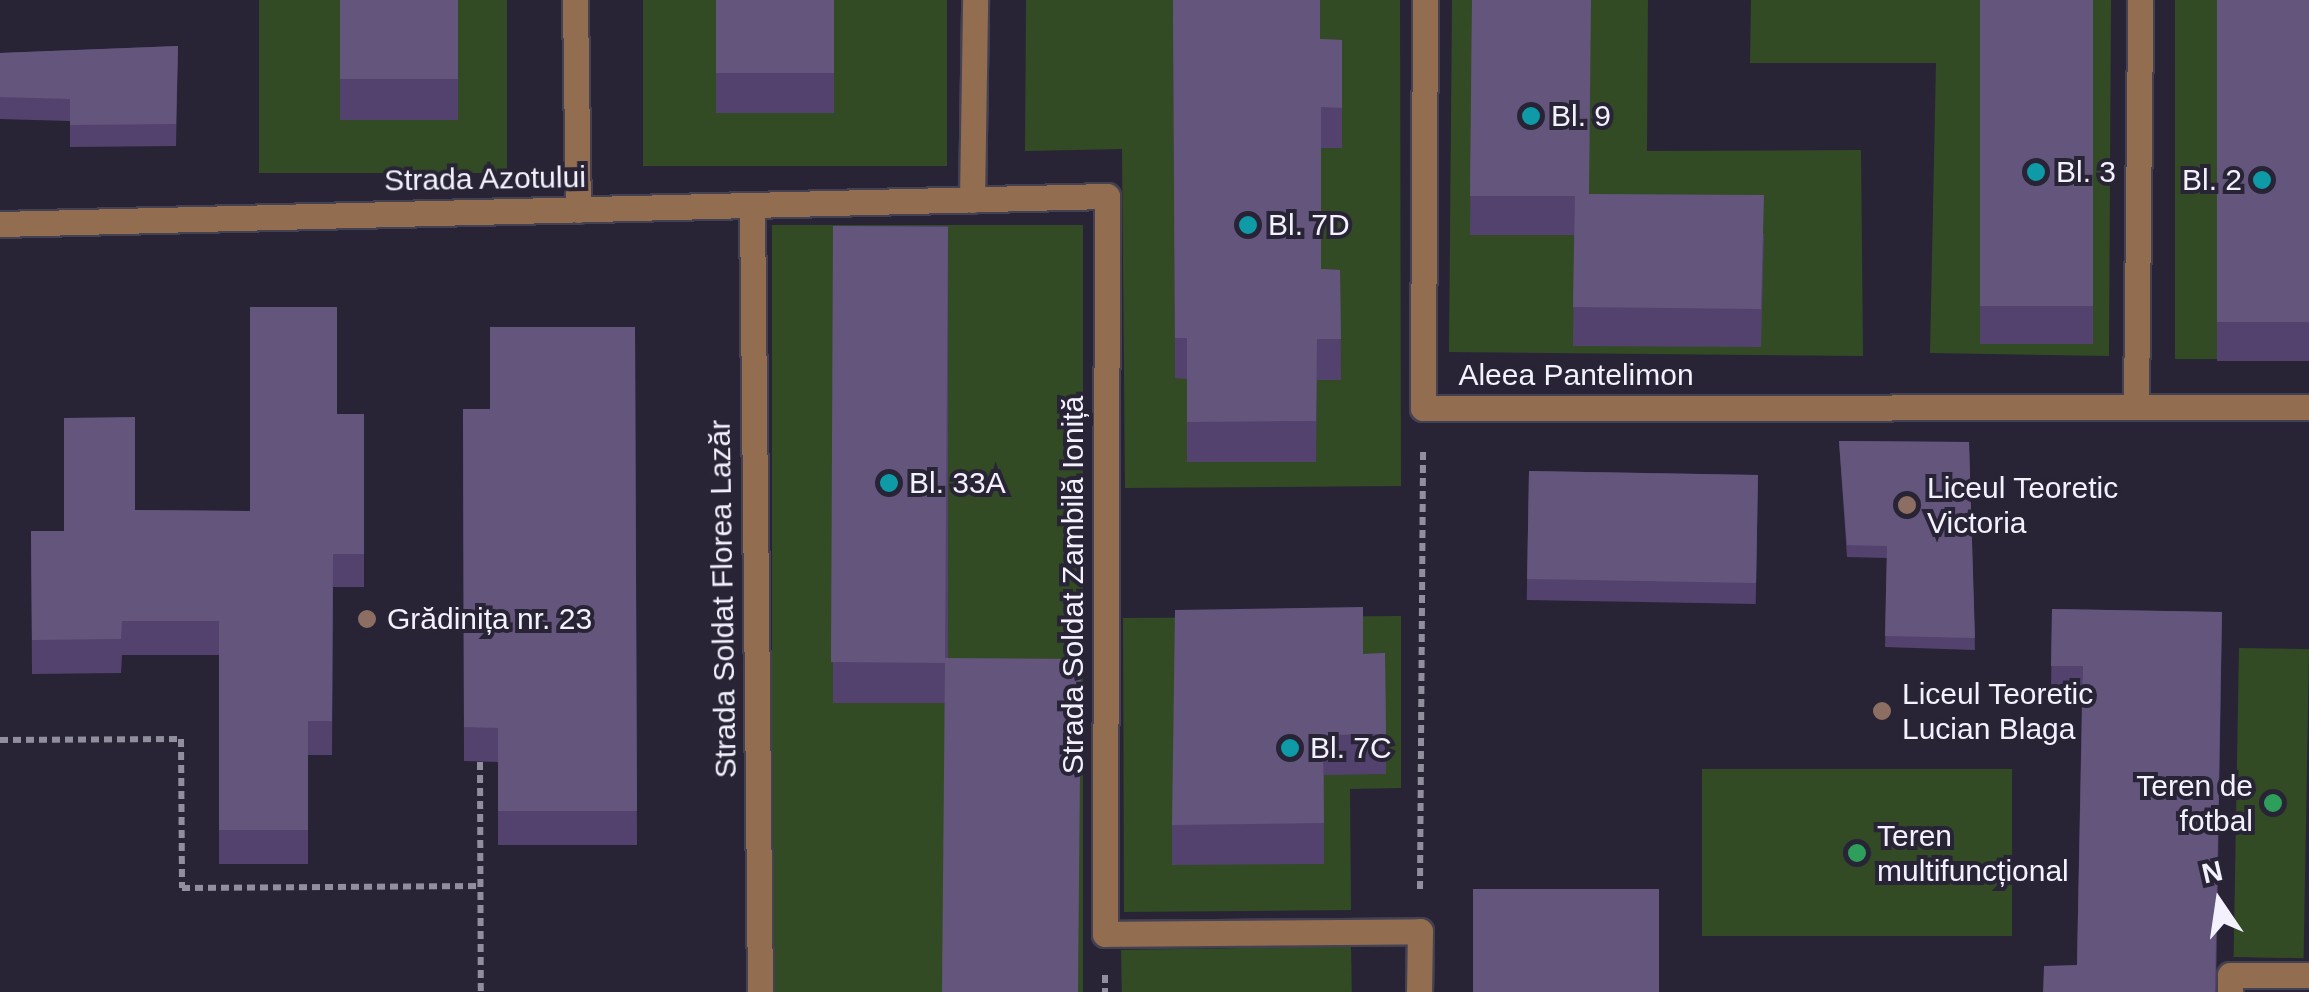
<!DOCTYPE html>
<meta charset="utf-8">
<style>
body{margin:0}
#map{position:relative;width:2309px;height:992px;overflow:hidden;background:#282436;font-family:Arial,sans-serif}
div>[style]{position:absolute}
.green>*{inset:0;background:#324b25;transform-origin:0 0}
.path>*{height:6px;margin-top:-3px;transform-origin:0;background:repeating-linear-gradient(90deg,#918e9d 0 8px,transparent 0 13px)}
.roads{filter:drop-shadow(2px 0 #444152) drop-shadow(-2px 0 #444152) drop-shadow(0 2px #444152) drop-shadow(0 -2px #444152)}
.minor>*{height:25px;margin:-12.5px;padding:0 12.5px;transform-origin:12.5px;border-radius:12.5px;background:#926d50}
.wall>*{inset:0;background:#53426e;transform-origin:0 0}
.building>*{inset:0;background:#64557d;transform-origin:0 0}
.dots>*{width:28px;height:28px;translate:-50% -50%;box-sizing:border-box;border:5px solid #282436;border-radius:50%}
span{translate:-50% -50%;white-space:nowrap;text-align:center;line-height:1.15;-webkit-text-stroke:8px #282436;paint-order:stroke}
.poi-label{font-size:30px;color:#f3f1fd}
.left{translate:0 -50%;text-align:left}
.right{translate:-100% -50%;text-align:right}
.street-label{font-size:30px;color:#f3f1fd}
.north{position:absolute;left:2169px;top:852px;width:100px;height:100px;-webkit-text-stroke:8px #282436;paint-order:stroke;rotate:347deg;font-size:28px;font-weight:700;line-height:40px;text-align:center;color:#f3f1fd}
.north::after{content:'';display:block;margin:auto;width:35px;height:45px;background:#f3f1fd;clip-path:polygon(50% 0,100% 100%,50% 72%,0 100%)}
</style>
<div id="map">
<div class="green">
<div style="left:259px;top:0;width:248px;height:173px"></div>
<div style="left:643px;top:0;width:304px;height:166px"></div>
<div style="clip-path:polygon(1026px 0,1400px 0,1401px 486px,1125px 488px,1122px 149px,1025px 151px)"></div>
<div style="clip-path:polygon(1452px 0,1648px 0,1647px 151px,1861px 150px,1863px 356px,1449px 352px)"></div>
<div style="clip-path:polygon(1751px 0,2111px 0,2109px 356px,1930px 353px,1936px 63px,1750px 63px)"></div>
<div style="left:2175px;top:0;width:134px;height:359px"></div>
<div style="left:1083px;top:225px;width:767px;height:311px;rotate:90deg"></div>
<div style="clip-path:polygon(1401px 616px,1401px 788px,1350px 789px,1351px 910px,1124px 912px,1123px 618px)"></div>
<div style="left:2239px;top:648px;width:70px;height:309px;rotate:1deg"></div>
<div style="left:1702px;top:769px;width:310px;height:167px"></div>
<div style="left:1351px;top:946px;width:46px;height:230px;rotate:89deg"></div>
</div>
<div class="path">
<div style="left:0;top:740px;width:181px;rotate:-0.3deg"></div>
<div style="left:181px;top:739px;width:149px;rotate:89.6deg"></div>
<div style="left:182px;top:888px;width:299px;rotate:-0.4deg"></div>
<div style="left:480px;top:762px;width:230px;rotate:89.8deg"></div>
<div style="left:1420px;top:889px;width:437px;rotate:-89.6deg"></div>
<div style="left:1105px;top:975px;width:17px;rotate:90deg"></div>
</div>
<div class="roads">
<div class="minor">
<div style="left:575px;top:0;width:210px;rotate:89.2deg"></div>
<div style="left:1425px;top:0;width:408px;rotate:90.3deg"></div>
<div style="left:1423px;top:408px;width:886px;rotate:-0.06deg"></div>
<div style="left:972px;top:200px;width:200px;rotate:-89.1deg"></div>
<div style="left:752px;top:205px;width:787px;rotate:89.42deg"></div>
<div style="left:0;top:224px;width:1107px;rotate:-1.45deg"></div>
<div style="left:1107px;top:196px;width:738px;rotate:90.16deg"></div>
<div style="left:1105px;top:934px;width:315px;rotate:-0.5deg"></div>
<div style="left:1420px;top:931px;width:61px;rotate:90.9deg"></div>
<div style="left:2136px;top:407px;width:407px;rotate:-89.4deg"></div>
<div style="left:2230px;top:992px;width:17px;rotate:-90deg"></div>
<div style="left:2230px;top:975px;width:79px"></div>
</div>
</div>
<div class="wall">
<div style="left:340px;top:0;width:118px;height:120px"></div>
<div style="left:716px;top:0;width:118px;height:113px"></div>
<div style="clip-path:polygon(1173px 0,1320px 39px,1342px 40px,1342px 148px,1321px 148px,1321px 269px,1340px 270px,1341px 380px,1317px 380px,1316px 462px,1187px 462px,1187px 379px,1175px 378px)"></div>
<div style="clip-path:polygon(1472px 0,1589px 194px,1764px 234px,1761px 347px,1573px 346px,1574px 235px,1470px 235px)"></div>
<div style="left:1980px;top:0;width:113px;height:344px"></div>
<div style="left:2217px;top:0;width:92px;height:361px"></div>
<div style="clip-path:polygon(178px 46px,176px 146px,70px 147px,70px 121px,0 119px,0 53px)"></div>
<div style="left:833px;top:226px;width:115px;height:477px"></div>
<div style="clip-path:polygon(635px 327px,637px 845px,498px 845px,498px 762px,464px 761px,463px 409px,490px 409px)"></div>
<div style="clip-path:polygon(364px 414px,364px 587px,333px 587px,332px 755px,308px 755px,308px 864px,219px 864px,219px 655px,122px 655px,121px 673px,32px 674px,31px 531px,64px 531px,135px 510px,250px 511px)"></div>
<div style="clip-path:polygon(1839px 441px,1969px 442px,1975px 650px,1885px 647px,1887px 558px,1847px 557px)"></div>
<div style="left:1529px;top:471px;width:229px;height:129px;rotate:1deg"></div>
<div style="clip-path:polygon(2052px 609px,2222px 612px,2216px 992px,2077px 965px,2082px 695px,2051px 695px)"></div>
<div style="clip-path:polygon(1385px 653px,1386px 774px,1324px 775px,1324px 864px,1172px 865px,1172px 825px,1363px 654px)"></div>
</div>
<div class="building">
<div style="left:340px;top:0;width:118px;height:79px"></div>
<div style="left:716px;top:0;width:118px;height:73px"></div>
<div style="clip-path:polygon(1173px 0,1320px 0,1320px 39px,1342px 40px,1342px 108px,1321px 107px,1321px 269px,1340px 270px,1341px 339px,1317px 339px,1316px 421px,1187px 422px,1187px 338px,1175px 338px)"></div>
<div style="clip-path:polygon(1472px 0,1591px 0,1589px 194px,1764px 195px,1761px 309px,1573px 307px,1575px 196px,1470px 196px)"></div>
<div style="left:1980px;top:0;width:113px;height:306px"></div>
<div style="left:2217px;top:0;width:92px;height:322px"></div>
<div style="clip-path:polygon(178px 46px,176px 124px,70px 125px,70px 99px,0 97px,0 53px)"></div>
<div style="clip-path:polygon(833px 226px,948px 227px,945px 658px,1081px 659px,1078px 992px,942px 992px,945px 663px,831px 662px)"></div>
<div style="clip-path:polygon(250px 307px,337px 307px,337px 414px,364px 414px,364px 554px,333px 554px,332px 721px,308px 721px,308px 830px,219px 830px,219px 621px,122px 621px,121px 639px,32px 640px,31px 531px,64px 531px,64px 418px,135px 417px,135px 510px,250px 511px)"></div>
<div style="clip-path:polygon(490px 327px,635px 327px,637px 811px,498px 811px,498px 728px,464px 727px,463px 409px,490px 409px)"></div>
<div style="clip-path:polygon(1839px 441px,1969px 442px,1975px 638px,1885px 636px,1887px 546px,1847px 545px)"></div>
<div style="left:1529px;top:471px;width:229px;height:108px;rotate:1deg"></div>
<div style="clip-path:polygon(1363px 607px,1363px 654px,1385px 653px,1386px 734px,1323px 735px,1324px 823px,1172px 825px,1175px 610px)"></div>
<div style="clip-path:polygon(2052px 609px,2222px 612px,2215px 992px,2043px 992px,2044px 966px,2077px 965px,2083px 666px,2051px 666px)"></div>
<div style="left:1659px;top:889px;width:103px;height:186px;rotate:90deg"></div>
</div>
<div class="dots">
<div style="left:1531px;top:116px;background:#0f9aa8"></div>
<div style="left:2036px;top:172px;background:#0f9aa8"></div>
<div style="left:2262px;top:180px;background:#0f9aa8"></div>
<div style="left:1248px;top:225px;background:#0f9aa8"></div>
<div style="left:889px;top:483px;background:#0f9aa8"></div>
<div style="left:1907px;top:505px;background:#8d6e63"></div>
<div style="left:367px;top:619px;background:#8d6e63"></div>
<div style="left:1882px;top:711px;background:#8d6e63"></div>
<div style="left:1290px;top:748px;background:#0f9aa8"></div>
<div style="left:2273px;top:803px;background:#2e9e5b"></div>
<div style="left:1857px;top:853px;background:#2e9e5b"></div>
</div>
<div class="poi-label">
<span class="left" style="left:1551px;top:116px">Bl. 9</span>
<span class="left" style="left:2056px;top:172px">Bl. 3</span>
<span class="right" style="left:2242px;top:180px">Bl. 2</span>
<span class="left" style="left:1268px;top:225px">Bl. 7D</span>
<span class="left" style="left:909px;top:483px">Bl. 33A</span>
<span class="left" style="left:1927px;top:505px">Liceul Teoretic<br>Victoria</span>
<span class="left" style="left:387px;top:619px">Grădinița nr. 23</span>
<span class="left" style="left:1902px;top:711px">Liceul Teoretic<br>Lucian Blaga</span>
<span class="left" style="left:1310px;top:748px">Bl. 7C</span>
<span class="right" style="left:2253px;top:803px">Teren de<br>fotbal</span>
<span class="left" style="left:1877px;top:853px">Teren<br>multifuncțional</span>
</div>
<div class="street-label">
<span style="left:485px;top:179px;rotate:-1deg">Strada Azotului</span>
<span style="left:1576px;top:375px">Aleea Pantelimon</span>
<span style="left:1073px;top:585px;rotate:-90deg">Strada Soldat Zambilă Ioniță</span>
<span style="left:723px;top:599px;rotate:-91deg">Strada Soldat Florea Lazăr</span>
</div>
<div class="north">N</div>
</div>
